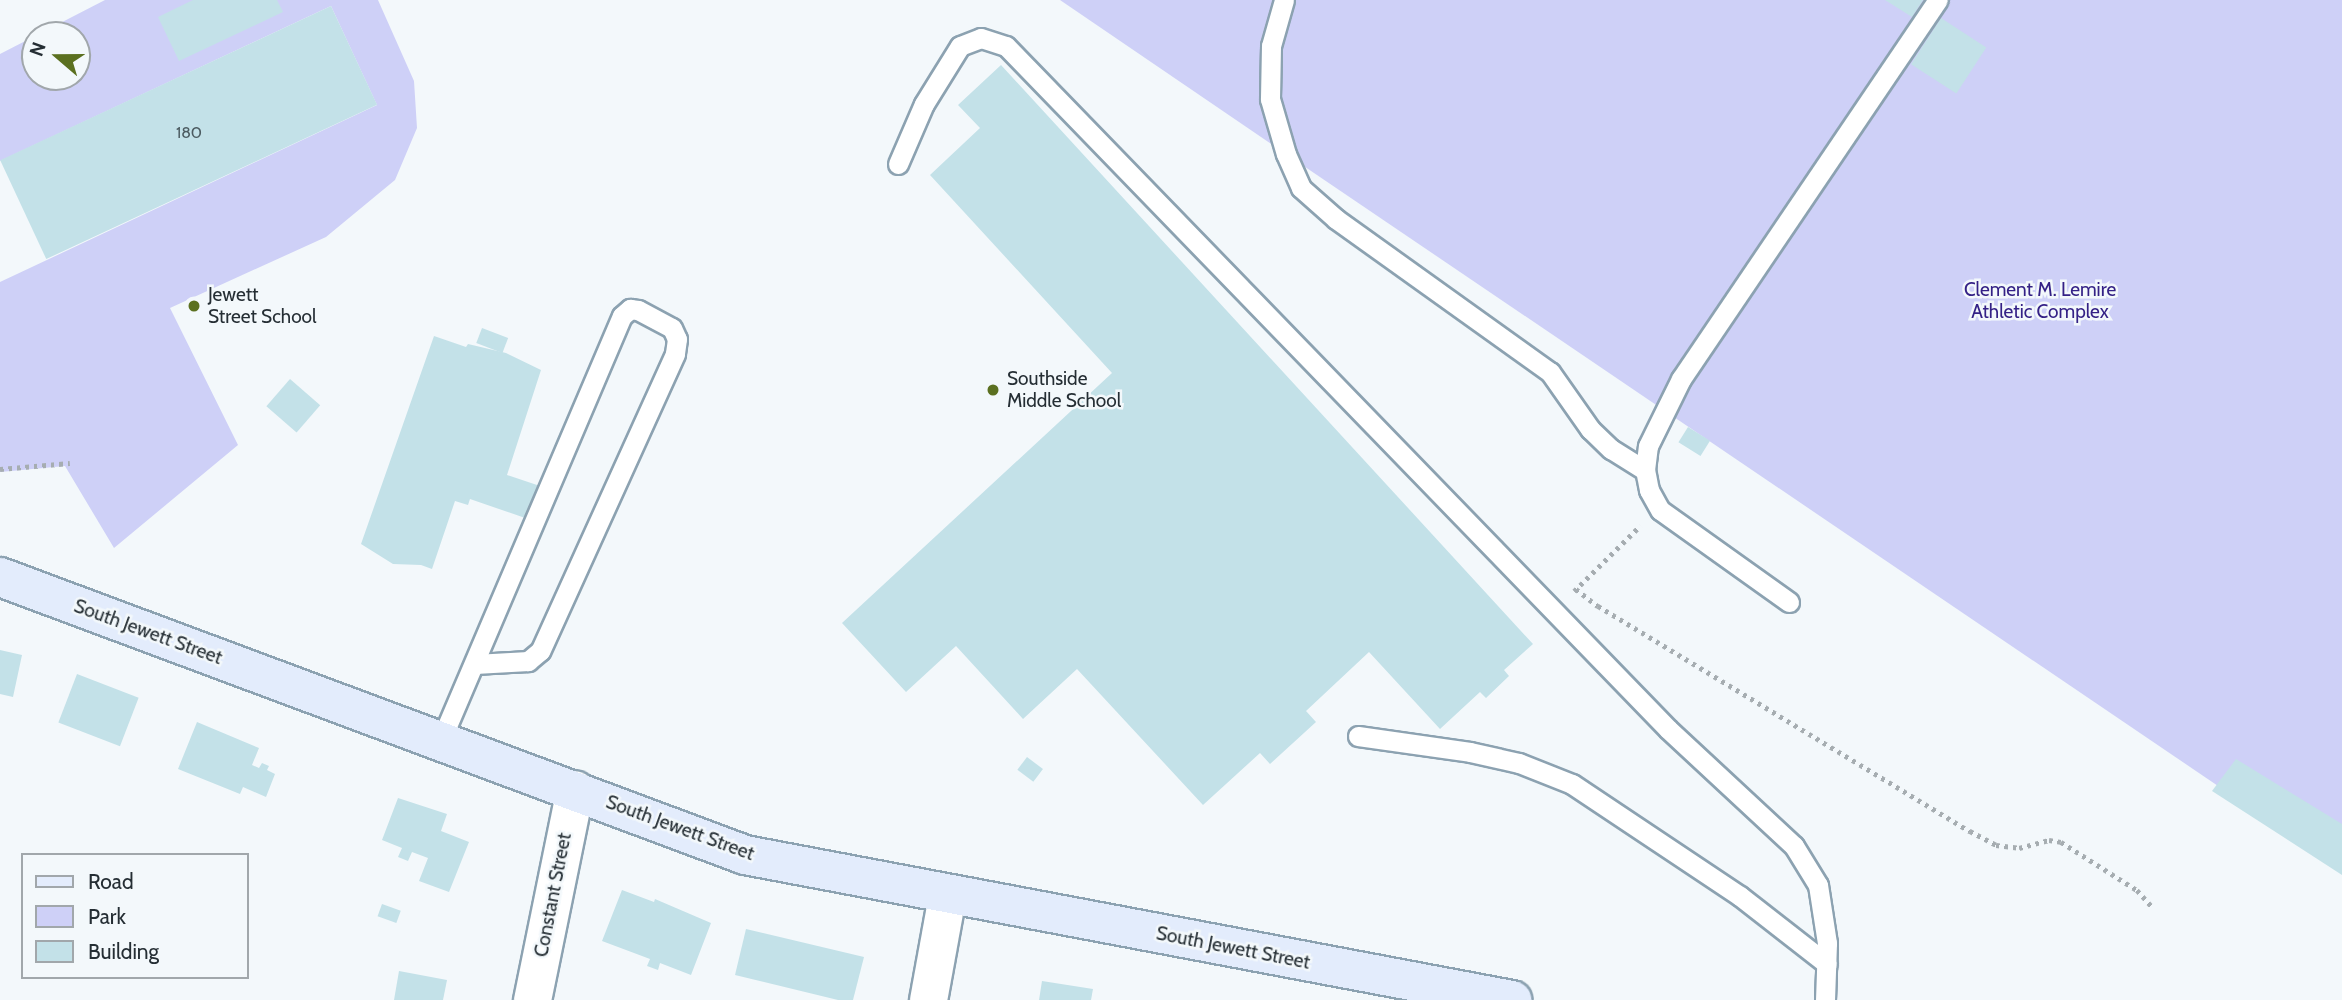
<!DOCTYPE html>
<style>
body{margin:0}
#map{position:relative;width:2342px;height:1000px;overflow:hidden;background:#f3f8fb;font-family:Cabin,sans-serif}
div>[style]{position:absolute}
.green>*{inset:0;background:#ced0f7}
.building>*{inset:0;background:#c3e1e8;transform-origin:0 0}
.path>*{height:4.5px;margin-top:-2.25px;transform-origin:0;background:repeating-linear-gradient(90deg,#a6adb1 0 3.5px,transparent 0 8.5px)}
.roads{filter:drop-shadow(2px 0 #8ca2b1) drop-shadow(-2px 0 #8ca2b1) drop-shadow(0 2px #8ca2b1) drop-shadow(0 -2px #8ca2b1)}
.lane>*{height:19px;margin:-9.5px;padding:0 9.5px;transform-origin:9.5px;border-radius:9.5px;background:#fff}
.street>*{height:37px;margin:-18.5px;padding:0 18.5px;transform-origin:18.5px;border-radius:18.5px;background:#fff}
.secondary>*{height:38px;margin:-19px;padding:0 19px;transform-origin:19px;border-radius:19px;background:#e3ecfc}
.dots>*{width:19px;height:19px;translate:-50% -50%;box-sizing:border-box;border:4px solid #f3f8fb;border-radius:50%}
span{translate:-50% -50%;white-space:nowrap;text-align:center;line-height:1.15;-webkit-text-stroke:5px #f3f8fb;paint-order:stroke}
.number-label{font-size:16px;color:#4c5b61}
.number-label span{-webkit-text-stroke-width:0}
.park-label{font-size:19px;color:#342186}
.poi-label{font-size:19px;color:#252e34}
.left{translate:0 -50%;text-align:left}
.street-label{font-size:19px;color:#252e34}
.legend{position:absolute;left:21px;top:853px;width:228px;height:126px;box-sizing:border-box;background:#f3f8fb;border:2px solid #a1a7ab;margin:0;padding:9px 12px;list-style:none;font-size:21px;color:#252e34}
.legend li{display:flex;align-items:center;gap:14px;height:35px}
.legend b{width:35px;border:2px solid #a1a7ab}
.north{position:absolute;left:21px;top:21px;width:70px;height:70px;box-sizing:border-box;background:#f3f8fb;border:2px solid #a1a7ab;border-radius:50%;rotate:290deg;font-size:19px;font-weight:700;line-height:28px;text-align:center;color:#252e34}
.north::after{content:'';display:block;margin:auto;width:24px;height:32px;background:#5b7020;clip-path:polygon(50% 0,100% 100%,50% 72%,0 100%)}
</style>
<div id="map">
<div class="green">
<div style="clip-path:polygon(105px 0,378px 0,414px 81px,417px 128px,395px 180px,326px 237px,170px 308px,238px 445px,114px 548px,65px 466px,0 472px,0 282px,377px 105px,331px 6px,0 161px,0 54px,35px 36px,35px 77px,77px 77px,77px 35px,37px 35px)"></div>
<div style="clip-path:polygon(1060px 0,2342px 0,2342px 870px,1286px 154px)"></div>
</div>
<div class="building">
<div style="clip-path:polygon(193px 0,277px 0,283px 12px,179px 61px,158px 17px)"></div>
<div style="clip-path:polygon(1885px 0,1923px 0,1912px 17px)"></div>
<div style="left:331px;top:6px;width:109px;height:365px;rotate:65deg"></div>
<div style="left:1941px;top:18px;width:54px;height:55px;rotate:33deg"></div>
<div style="clip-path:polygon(1001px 65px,1533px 644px,1504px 670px,1509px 676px,1486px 698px,1480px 692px,1440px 729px,1369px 652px,1306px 711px,1316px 722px,1270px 764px,1260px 753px,1203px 805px,1077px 669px,1023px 719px,956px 646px,906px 692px,842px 623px,1112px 373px,930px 175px,980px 128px,958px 105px)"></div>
<div style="left:482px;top:328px;width:28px;height:16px;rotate:21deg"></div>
<div style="clip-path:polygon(434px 336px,466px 347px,468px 344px,506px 353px,541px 370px,507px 475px,540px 486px,528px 519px,470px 499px,468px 505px,455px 501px,432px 569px,421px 565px,393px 564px,361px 544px)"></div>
<div style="left:290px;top:379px;width:40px;height:36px;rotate:41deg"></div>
<div style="left:1688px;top:427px;width:26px;height:18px;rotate:32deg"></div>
<div style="clip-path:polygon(0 650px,22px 655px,13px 697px,0 694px)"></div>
<div style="left:77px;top:674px;width:66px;height:52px;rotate:21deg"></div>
<div style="clip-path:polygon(197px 722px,259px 748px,252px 765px,259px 768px,262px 763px,269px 766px,267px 770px,275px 774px,266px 797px,243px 787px,240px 794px,178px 769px)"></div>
<div style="left:1027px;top:757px;width:20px;height:16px;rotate:37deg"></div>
<div style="clip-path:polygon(2236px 759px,2342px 824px,2342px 875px,2212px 791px)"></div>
<div style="clip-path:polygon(398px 798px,447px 814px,441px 831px,469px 842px,449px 892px,419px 881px,428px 858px,412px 852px,408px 861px,398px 857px,402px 848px,382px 840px)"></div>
<div style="clip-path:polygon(622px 890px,654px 902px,655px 899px,711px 923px,691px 975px,660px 963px,658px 970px,647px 966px,650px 959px,602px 941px)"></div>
<div style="left:382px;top:904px;width:20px;height:13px;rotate:20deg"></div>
<div style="clip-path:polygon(746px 929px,864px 957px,853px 1000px,838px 1000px,735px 975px)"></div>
<div style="clip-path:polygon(399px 971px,447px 980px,443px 1000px,394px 1000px)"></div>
<div style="clip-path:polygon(1042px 981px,1093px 989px,1091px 1000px,1039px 1000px)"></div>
</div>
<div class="path">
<div style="left:0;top:469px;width:70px;rotate:-4.9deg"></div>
<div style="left:1576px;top:589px;width:28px;rotate:38deg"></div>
<div style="left:1598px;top:606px;width:435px;rotate:31.2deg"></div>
<div style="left:1970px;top:831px;width:30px;rotate:28deg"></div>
<div style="left:1996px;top:845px;width:23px;rotate:7deg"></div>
<div style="left:2019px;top:848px;width:31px;rotate:-15deg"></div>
<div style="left:2049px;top:840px;width:12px;rotate:9deg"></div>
<div style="left:2061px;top:842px;width:90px;rotate:32.3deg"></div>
<div style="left:2137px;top:890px;width:25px;rotate:48deg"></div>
<div style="left:1574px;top:591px;width:93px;rotate:-44.6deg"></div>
</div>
<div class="roads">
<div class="lane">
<div style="left:1284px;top:0;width:48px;rotate:105.8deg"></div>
<div style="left:1271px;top:46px;width:53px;rotate:91.1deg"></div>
<div style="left:1270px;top:99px;width:57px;rotate:73.8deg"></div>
<div style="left:1286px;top:154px;width:37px;rotate:66deg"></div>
<div style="left:1301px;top:188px;width:47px;rotate:41.5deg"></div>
<div style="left:1336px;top:219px;width:263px;rotate:35.6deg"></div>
<div style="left:1550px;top:372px;width:70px;rotate:54.9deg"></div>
<div style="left:1590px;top:429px;width:29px;rotate:44deg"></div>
<div style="left:1611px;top:449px;width:40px;rotate:32deg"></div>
<div style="left:898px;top:164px;width:65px;rotate:-66.6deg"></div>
<div style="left:924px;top:104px;width:68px;rotate:-58.2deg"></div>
<div style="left:960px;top:46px;width:22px;rotate:-21deg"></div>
<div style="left:981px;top:38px;width:26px;rotate:18deg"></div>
<div style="left:1006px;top:46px;width:951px;rotate:45.89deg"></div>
<div style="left:1668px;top:729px;width:172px;rotate:42.9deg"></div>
<div style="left:1794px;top:846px;width:46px;rotate:58.4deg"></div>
<div style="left:1818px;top:885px;width:59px;rotate:81.2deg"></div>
<div style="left:1827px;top:943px;width:57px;rotate:92deg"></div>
<div style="left:1789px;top:602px;width:158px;rotate:-144.5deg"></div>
<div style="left:1660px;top:510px;width:23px;rotate:-119deg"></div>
<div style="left:1649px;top:490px;width:20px;rotate:-101deg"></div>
<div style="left:1645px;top:470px;width:24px;rotate:-83deg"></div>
<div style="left:1648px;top:446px;width:75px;rotate:-63.8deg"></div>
<div style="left:1681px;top:379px;width:458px;rotate:-55.9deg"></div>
<div style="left:1358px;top:736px;width:113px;rotate:8.1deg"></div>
<div style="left:1470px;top:752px;width:50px;rotate:12.7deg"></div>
<div style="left:1519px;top:763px;width:57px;rotate:21.6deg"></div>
<div style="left:1572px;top:784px;width:202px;rotate:33.7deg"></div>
<div style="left:1740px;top:896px;width:110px;rotate:38deg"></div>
<div style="left:441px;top:740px;width:461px;rotate:-66.9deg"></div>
<div style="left:622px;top:316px;width:11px;rotate:-41deg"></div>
<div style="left:630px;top:309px;width:8px;rotate:7deg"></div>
<div style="left:638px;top:310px;width:38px;rotate:28deg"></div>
<div style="left:672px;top:328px;width:12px;rotate:66deg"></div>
<div style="left:677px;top:339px;width:15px;rotate:98deg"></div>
<div style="left:675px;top:354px;width:326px;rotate:114.4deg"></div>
<div style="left:540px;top:651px;width:16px;rotate:140deg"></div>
<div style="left:528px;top:661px;width:53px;rotate:176.8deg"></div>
</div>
<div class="street">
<div style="left:532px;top:1000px;width:215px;rotate:-78.5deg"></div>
<div style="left:928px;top:1000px;width:107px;rotate:-79.7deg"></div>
</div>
<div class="secondary">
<div style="left:0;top:577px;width:795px;rotate:20.46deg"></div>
<div style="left:745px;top:855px;width:781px;rotate:10.71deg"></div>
</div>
</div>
<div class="dots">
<div style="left:194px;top:306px;background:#5b7020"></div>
<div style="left:993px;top:390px;background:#5b7020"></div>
</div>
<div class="number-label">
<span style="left:189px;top:133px">180</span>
</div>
<div class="park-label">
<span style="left:2040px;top:301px">Clement M. Lemire<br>Athletic Complex</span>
</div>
<div class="poi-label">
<span class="left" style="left:208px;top:306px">Jewett<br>Street School</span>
<span class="left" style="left:1007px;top:390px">Southside<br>Middle School</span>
</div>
<div class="street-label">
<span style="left:148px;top:632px;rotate:20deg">South Jewett Street</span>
<span style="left:680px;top:828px;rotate:20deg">South Jewett Street</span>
<span style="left:553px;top:895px;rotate:-79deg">Constant Street</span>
<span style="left:1233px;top:948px;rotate:11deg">South Jewett Street</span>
</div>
<ul class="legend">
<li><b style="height:9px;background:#e3ecfc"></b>Road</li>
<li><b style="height:19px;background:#ced0f7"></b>Park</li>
<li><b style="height:19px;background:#c3e1e8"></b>Building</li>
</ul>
<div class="north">N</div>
</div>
